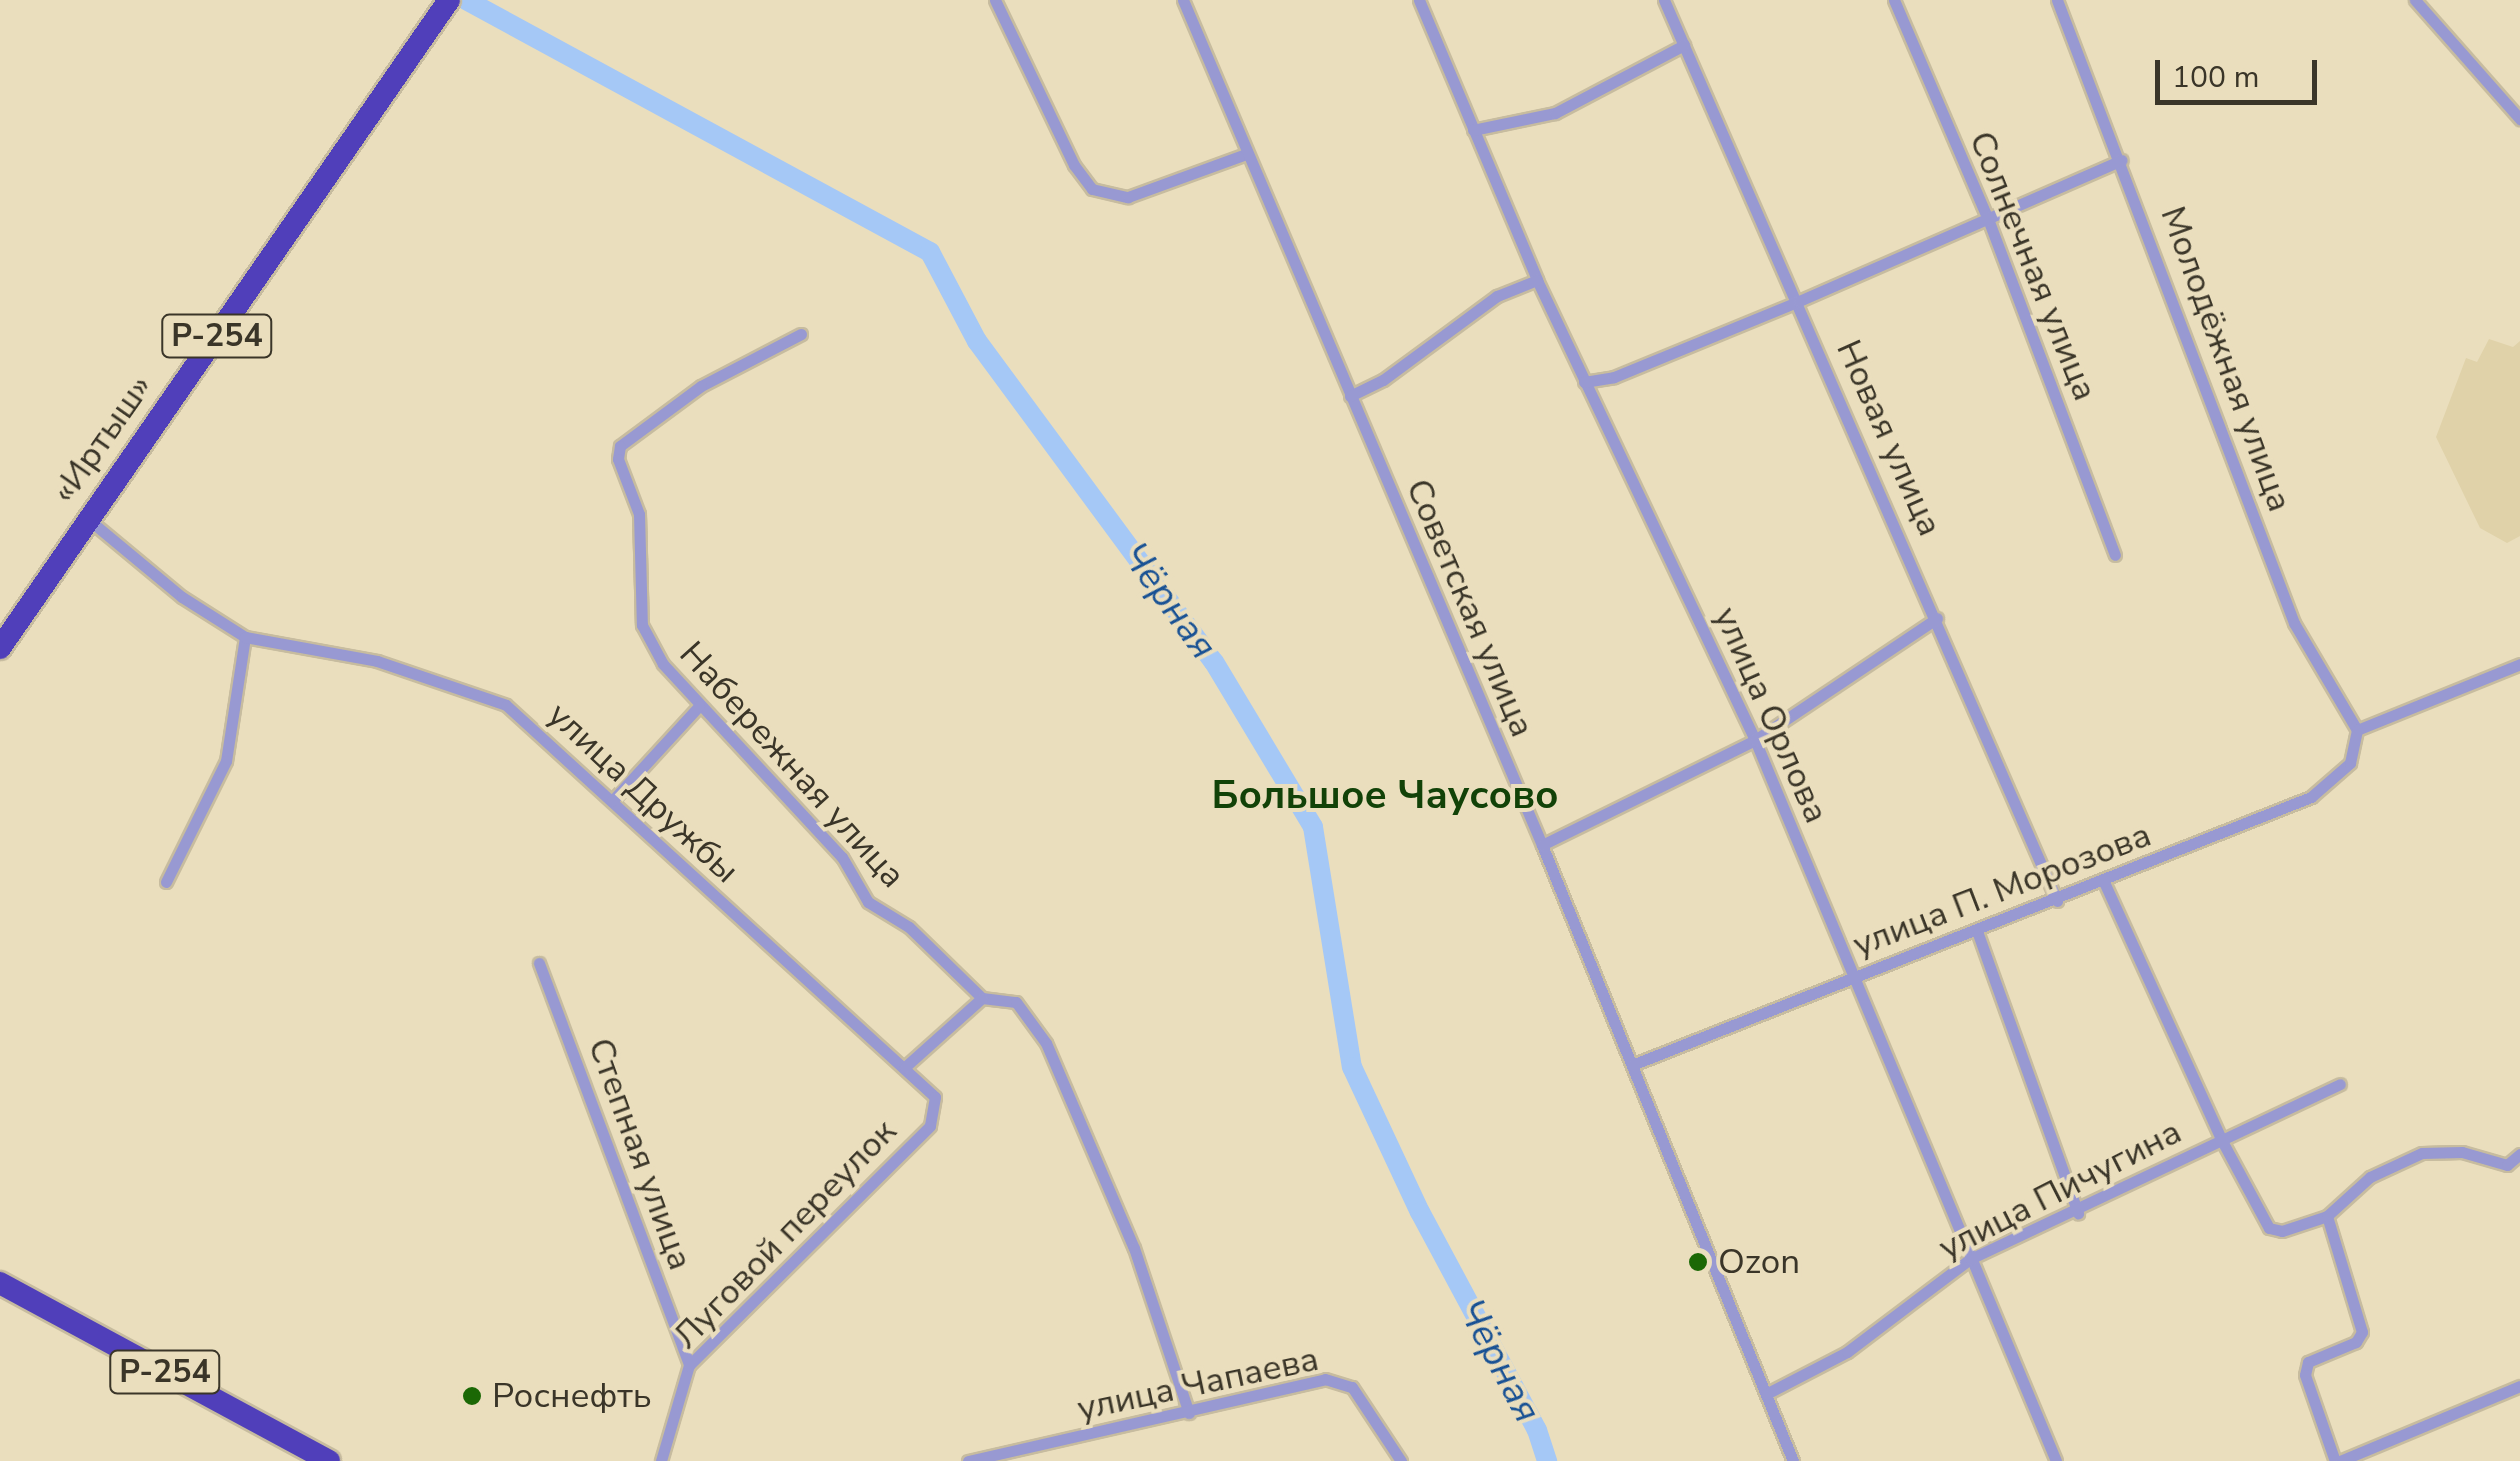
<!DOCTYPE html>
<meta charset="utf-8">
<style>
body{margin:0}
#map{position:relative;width:2520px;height:1461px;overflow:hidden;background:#eadebd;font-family:"Nunito Sans",sans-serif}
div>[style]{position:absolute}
.built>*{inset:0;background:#e0d2a9}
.river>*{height:20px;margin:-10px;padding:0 10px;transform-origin:10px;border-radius:10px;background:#a5c8f6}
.roads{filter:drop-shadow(2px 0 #c7bc9f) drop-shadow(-2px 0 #c7bc9f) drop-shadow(0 2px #c7bc9f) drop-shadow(0 -2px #c7bc9f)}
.street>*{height:11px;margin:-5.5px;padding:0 5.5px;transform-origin:5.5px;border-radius:5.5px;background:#9899d2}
.highway>*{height:22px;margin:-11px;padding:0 11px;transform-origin:11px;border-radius:11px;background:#503fba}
.dots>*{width:28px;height:28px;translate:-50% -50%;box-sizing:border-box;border:5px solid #eadebd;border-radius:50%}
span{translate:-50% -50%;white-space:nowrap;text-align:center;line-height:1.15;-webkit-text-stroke:8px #eadebd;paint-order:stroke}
.shield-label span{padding:2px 8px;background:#eadebd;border:2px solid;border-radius:8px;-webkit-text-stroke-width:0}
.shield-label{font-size:32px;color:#3a3528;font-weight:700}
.street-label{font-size:35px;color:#3a3528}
.poi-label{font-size:35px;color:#3a3528}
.left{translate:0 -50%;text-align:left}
.water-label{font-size:38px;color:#185194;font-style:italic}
.quarter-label{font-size:40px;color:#124208;font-weight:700}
.scale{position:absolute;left:2155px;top:60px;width:162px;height:45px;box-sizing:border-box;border:5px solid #3a3528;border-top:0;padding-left:12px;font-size:30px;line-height:35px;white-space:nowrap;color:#3a3528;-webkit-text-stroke:8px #eadebd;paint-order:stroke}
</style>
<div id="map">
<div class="built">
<div style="clip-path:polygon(2489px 339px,2513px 347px,2520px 341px,2520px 536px,2507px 543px,2480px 528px,2436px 437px,2466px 358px,2477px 362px)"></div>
</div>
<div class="river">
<div style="left:466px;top:0;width:528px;rotate:28.51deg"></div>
<div style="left:930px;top:252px;width:101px;rotate:62.2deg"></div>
<div style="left:977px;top:341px;width:399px;rotate:53.6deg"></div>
<div style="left:1214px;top:662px;width:192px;rotate:59deg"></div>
<div style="left:1313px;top:827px;width:243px;rotate:80.8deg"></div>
<div style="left:1352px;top:1067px;width:160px;rotate:64.9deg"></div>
<div style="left:1420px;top:1212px;width:247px;rotate:61.8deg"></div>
<div style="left:1537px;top:1430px;width:33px;rotate:72deg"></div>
</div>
<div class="roads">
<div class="street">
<div style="left:995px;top:0;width:183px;rotate:64.4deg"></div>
<div style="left:1074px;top:165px;width:30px;rotate:53deg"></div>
<div style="left:1092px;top:189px;width:37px;rotate:13deg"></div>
<div style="left:1128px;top:197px;width:126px;rotate:-20deg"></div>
<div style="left:1183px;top:0;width:918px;rotate:66.98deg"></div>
<div style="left:1542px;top:845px;width:665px;rotate:67.83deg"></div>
<div style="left:1419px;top:0;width:304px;rotate:67.1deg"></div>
<div style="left:1537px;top:280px;width:509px;rotate:64.64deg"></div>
<div style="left:1755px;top:740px;width:781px;rotate:67.34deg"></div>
<div style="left:1664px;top:0;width:983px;rotate:66.43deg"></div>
<div style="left:1894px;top:0;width:238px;rotate:66.8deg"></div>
<div style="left:1988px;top:219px;width:359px;rotate:69.3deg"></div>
<div style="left:2057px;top:0;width:667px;rotate:69.17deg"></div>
<div style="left:2294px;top:623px;width:124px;rotate:59.5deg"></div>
<div style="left:2415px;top:0;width:159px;rotate:48.6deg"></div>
<div style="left:1473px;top:130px;width:84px;rotate:-11.7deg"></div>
<div style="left:1555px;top:113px;width:146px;rotate:-27.8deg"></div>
<div style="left:801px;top:334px;width:113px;rotate:152.5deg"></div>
<div style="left:701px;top:386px;width:101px;rotate:143.5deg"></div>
<div style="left:620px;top:446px;width:13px;rotate:99deg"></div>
<div style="left:618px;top:459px;width:59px;rotate:69.1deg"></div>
<div style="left:639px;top:514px;width:111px;rotate:88.5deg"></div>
<div style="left:642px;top:625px;width:44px;rotate:61.7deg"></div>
<div style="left:663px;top:664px;width:263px;rotate:47.2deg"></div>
<div style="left:842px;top:857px;width:52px;rotate:60deg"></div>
<div style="left:868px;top:902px;width:48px;rotate:31.4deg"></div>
<div style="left:909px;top:927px;width:102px;rotate:44.2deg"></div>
<div style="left:1584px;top:382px;width:30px;rotate:-9deg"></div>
<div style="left:1614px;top:377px;width:200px;rotate:-22.3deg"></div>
<div style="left:1799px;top:301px;width:352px;rotate:-23.6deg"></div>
<div style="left:1350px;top:396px;width:37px;rotate:-26deg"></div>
<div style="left:1383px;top:380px;width:142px;rotate:-36.4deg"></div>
<div style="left:1497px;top:296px;width:43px;rotate:-21.8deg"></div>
<div style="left:88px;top:519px;width:122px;rotate:39.7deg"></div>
<div style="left:182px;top:597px;width:75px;rotate:32.4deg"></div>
<div style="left:245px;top:637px;width:125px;rotate:98.7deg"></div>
<div style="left:226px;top:761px;width:135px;rotate:116.4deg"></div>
<div style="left:245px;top:637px;width:134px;rotate:10.3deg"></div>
<div style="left:377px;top:661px;width:136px;rotate:18.8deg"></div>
<div style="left:506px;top:705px;width:581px;rotate:42.42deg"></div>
<div style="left:935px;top:1097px;width:29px;rotate:100deg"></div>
<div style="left:930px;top:1126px;width:339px;rotate:135.2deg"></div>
<div style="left:689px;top:1365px;width:100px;rotate:106.3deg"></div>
<div style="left:2357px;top:730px;width:176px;rotate:-22deg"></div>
<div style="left:612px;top:801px;width:129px;rotate:-47.5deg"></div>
<div style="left:1542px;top:845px;width:237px;rotate:-26.2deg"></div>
<div style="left:1755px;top:740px;width:219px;rotate:-33.8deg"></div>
<div style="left:2104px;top:882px;width:282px;rotate:65.5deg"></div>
<div style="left:2221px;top:1139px;width:101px;rotate:61.7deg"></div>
<div style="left:2269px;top:1228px;width:13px;rotate:13deg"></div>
<div style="left:2282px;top:1231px;width:47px;rotate:-18.4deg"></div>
<div style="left:2327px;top:1216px;width:121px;rotate:73.2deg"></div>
<div style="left:2362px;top:1332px;width:12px;rotate:121deg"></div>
<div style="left:2356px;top:1342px;width:52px;rotate:157.4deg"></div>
<div style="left:2308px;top:1362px;width:13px;rotate:103deg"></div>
<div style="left:2305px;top:1375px;width:91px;rotate:70.8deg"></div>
<div style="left:1977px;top:931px;width:300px;rotate:70.3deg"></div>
<div style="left:539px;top:963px;width:429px;rotate:69.5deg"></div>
<div style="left:982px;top:998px;width:34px;rotate:7deg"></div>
<div style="left:1016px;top:1002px;width:51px;rotate:53.8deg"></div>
<div style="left:1046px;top:1043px;width:223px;rotate:66.8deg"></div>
<div style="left:1134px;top:1248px;width:174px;rotate:71.6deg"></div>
<div style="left:1632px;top:1065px;width:730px;rotate:-21.54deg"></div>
<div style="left:2311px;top:797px;width:52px;rotate:-41.1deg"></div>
<div style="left:2350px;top:763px;width:34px;rotate:-78deg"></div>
<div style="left:905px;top:1067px;width:103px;rotate:-41.9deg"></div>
<div style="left:2327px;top:1216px;width:58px;rotate:-42.2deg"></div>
<div style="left:2370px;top:1177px;width:57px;rotate:-24.8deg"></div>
<div style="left:2422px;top:1153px;width:40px;rotate:-1.4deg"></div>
<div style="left:2462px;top:1152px;width:47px;rotate:16.1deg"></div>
<div style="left:2507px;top:1165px;width:17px;rotate:-40deg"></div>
<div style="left:1766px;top:1394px;width:91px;rotate:-27.4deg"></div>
<div style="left:1847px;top:1352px;width:154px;rotate:-37.1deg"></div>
<div style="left:1970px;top:1259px;width:409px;rotate:-25.3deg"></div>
<div style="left:968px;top:1461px;width:366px;rotate:-12.9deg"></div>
<div style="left:1325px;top:1379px;width:28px;rotate:17deg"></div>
<div style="left:1352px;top:1387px;width:89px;rotate:56.5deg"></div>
<div style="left:2340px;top:1461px;width:195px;rotate:-22.6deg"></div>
</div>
<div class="highway">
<div style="left:0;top:648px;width:788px;rotate:-55.28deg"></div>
<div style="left:0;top:1283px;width:374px;rotate:28.4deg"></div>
</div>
</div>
<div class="dots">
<div style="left:1698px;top:1262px;background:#1b6805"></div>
<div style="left:472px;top:1396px;background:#1b6805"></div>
</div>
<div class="shield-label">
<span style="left:217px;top:336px">Р-254</span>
<span style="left:165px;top:1372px">Р-254</span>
</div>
<div class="street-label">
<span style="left:2033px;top:266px;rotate:68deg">Солнечная улица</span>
<span style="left:2226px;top:359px;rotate:70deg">Молодёжная улица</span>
<span style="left:1889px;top:438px;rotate:66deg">Новая улица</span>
<span style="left:102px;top:439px;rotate:-55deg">«Иртыш»</span>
<span style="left:1470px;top:608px;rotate:67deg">Советская улица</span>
<span style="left:1771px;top:715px;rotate:66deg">улица Орлова</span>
<span style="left:792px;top:765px;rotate:48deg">Набережная улица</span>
<span style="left:643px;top:793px;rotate:43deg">улица Дружбы</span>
<span style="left:2002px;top:890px;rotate:-21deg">улица П. Морозова</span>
<span style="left:640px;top:1154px;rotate:70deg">Степная улица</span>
<span style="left:2060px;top:1190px;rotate:-27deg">улица Пичугина</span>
<span style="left:785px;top:1234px;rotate:-46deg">Луговой переулок</span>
<span style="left:1198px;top:1384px;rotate:-12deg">улица Чапаева</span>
</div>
<div class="poi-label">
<span class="left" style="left:1718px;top:1262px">Ozon</span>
<span class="left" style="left:492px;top:1396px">Роснефть</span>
</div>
<div class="water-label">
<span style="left:1169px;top:601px;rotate:54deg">Чёрная</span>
<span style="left:1499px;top:1361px;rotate:62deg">Чёрная</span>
</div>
<div class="quarter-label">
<span style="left:1385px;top:795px">Большое Чаусово</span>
</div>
<div class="scale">100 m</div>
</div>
